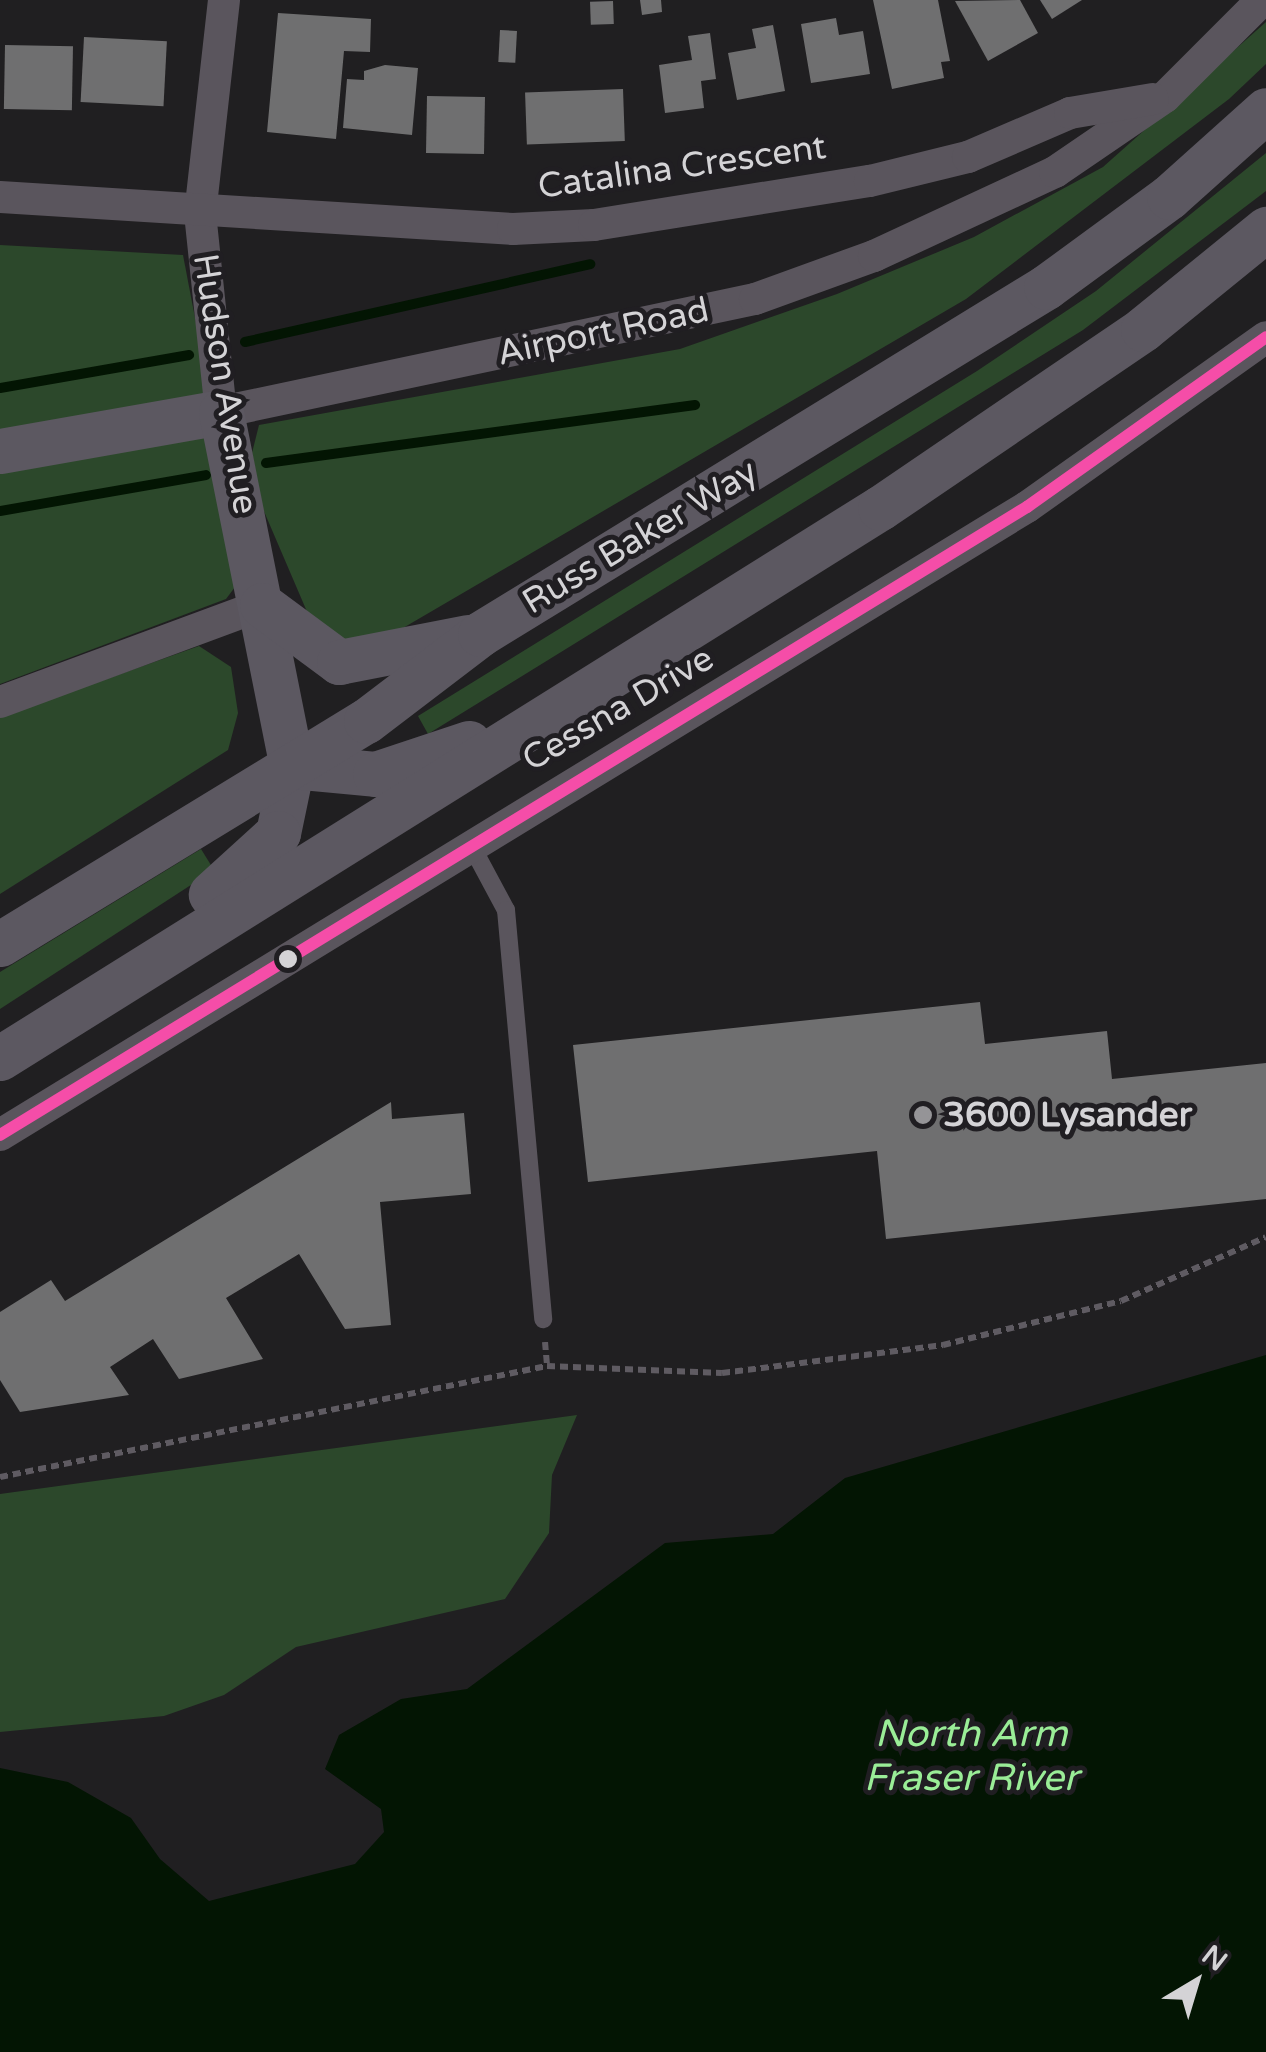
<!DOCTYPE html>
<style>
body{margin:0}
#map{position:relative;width:1266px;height:2052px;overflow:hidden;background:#201f21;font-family:"Varela Round",sans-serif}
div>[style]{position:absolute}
.green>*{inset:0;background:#2c482b}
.water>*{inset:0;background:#031503}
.stream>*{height:10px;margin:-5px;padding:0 5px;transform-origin:5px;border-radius:5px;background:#031503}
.building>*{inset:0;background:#6f6f70;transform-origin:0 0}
.path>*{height:6px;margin-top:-3px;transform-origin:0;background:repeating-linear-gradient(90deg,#5f5b62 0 8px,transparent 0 13px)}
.lane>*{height:18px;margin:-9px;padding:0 9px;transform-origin:9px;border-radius:9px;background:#5a555d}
.street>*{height:32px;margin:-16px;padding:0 16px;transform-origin:16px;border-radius:16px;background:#5a555d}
.secondary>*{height:45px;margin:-22.5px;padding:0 22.5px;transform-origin:22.5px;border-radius:22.5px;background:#5c5861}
.bus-1>*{height:12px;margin:-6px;padding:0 6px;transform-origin:6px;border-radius:6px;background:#f54da8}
.dots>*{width:28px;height:28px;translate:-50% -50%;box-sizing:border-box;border:5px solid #201e22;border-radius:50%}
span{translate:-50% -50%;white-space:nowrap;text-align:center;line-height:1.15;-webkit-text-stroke:10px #201e22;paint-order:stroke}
.street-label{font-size:35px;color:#d4d3d6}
.poi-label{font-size:35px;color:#d4d3d6;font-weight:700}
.left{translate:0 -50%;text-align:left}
.water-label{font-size:38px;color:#9aed97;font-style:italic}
.north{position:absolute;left:1146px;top:1932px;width:100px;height:100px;-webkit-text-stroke:8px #201e22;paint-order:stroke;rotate:38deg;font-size:28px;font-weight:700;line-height:40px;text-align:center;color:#d4d3d6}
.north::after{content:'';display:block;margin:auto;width:35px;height:45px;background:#d4d3d6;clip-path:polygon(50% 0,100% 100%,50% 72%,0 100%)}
</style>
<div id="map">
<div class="green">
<div style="clip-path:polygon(1266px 22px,1266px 64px,1229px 99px,966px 299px,391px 635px,341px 641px,311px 621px,263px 509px,252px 453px,259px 425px,680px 349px,837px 294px,974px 237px,1103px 167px)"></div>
<div style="clip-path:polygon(1266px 153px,1266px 191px,1083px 330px,428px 734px,418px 716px,977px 371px,1096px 291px)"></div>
<div style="clip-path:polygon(0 245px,183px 255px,244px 575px,226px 599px,0 684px)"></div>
<div style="clip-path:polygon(199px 646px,231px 667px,238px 713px,228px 750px,0 894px,0 717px)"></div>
<div style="clip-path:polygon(201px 849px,214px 870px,0 1009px,0 972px)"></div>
<div style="clip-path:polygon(577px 1415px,552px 1475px,549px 1533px,505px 1599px,296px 1647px,224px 1695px,164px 1716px,0 1732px,0 1494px)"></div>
</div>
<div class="water">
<div style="clip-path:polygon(1266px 1355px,1266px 2052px,0 2052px,0 1768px,68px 1782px,131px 1818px,160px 1859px,209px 1901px,355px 1864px,384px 1832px,381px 1809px,325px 1769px,339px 1735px,401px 1699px,467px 1689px,665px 1543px,773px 1534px,845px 1478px)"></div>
</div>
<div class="stream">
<div style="left:245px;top:342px;width:354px;rotate:-12.7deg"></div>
<div style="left:0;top:388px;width:192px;rotate:-9.9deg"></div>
<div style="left:266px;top:463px;width:433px;rotate:-7.7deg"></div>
<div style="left:0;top:511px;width:209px;rotate:-9.9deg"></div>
</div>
<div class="building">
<div style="clip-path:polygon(640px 0,661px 0,662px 12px,642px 15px)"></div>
<div style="clip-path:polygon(873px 0,938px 0,950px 61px,941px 62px,944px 78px,892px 89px)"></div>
<div style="clip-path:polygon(1020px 0,1038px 33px,988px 61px,955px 1px)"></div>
<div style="clip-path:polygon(1040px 0,1082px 0,1052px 19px)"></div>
<div style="left:613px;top:1px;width:23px;height:23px;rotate:88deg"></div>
<div style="clip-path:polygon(278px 13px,371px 19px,370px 52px,344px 51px,336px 139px,267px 132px)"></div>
<div style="clip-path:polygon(836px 18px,839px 35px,863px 31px,870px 74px,811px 83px,801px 24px)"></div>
<div style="clip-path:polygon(773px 25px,785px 91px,737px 100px,728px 53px,756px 48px,752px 29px)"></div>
<div style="left:500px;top:30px;width:17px;height:32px;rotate:3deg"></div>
<div style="clip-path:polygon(710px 33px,716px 79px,701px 81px,704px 108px,665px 113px,659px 65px,692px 60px,688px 36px)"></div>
<div style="left:84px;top:37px;width:83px;height:65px;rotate:3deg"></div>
<div style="left:5px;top:45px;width:68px;height:64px;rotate:1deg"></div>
<div style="clip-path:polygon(385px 65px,418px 68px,412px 135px,343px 128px,347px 79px,364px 80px,364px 71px)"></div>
<div style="left:623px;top:89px;width:52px;height:98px;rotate:88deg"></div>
<div style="left:427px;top:96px;width:58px;height:57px;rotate:1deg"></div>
<div style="clip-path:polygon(980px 1002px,985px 1044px,1107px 1031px,1112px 1079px,1266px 1063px,1266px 1199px,886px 1239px,877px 1151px,588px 1182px,573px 1045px)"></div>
<div style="clip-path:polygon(391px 1102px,392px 1119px,464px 1113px,471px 1194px,380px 1202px,391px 1325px,345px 1329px,299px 1254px,226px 1298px,263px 1359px,179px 1379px,153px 1339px,110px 1367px,129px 1395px,20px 1412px,0 1380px,0 1312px,51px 1280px,65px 1301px)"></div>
</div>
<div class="path">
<div style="left:545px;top:1342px;width:24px;rotate:85deg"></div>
<div style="left:0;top:1477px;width:558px;rotate:-11.47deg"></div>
<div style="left:547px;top:1366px;width:175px;rotate:2.3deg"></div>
<div style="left:722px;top:1373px;width:223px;rotate:-7.2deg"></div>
<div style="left:943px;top:1345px;width:183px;rotate:-13.9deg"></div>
<div style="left:1121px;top:1301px;width:158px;rotate:-23.8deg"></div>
</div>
<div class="lane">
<div style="left:470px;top:843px;width:76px;rotate:61.8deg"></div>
<div style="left:506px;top:910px;width:411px;rotate:84.8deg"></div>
</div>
<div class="street">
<div style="left:224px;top:0;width:214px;rotate:96.4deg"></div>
<div style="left:200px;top:213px;width:200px;rotate:84deg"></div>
<div style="left:221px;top:412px;width:546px;rotate:-11.95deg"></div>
<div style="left:755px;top:299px;width:127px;rotate:-19.9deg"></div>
<div style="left:874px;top:256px;width:200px;rotate:-24.9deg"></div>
<div style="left:1055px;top:172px;width:133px;rotate:-34.3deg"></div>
<div style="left:1165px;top:97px;width:137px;rotate:-45deg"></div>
<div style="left:0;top:197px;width:514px;rotate:3.57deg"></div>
<div style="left:513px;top:229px;width:81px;rotate:-2.8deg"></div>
<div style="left:594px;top:225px;width:279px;rotate:-9.1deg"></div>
<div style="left:870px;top:181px;width:101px;rotate:-13.8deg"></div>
<div style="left:968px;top:157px;width:111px;rotate:-23.3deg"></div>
<div style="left:1070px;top:113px;width:84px;rotate:-9.6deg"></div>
<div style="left:0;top:702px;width:279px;rotate:-20.3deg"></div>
<div style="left:0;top:1135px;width:1204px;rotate:-31.45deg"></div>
<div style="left:1027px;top:507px;width:293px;rotate:-35.4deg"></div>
</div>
<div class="secondary">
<div style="left:0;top:451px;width:224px;rotate:-10deg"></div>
<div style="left:221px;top:412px;width:361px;rotate:78.7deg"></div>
<div style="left:292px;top:766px;width:68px;rotate:101.8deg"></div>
<div style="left:278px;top:833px;width:91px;rotate:137.7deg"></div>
<div style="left:262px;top:605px;width:96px;rotate:36.5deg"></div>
<div style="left:339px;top:662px;width:131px;rotate:-11deg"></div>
<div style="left:292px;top:766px;width:83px;rotate:5.5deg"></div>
<div style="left:375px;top:774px;width:99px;rotate:-18.3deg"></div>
<div style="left:0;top:944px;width:429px;rotate:-31.4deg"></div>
<div style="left:366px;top:721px;width:143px;rotate:-37.3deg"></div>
<div style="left:480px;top:634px;width:664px;rotate:-31.51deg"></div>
<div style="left:1046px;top:287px;width:152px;rotate:-36.2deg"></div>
<div style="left:1169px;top:197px;width:130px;rotate:-41.9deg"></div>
<div style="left:0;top:1058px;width:1038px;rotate:-32.01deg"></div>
<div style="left:880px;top:508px;width:318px;rotate:-34.2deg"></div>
<div style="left:1143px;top:329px;width:159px;rotate:-39.1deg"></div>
</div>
<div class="bus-1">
<div style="left:0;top:1135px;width:1204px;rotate:-31.45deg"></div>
<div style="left:1027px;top:507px;width:293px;rotate:-35.4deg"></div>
</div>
<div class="dots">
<div style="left:288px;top:959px;background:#d4d3d6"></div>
<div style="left:923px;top:1115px;background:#959497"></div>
</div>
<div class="street-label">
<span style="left:682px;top:167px;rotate:-8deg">Catalina Crescent</span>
<span style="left:603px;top:332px;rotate:-12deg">Airport Road</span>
<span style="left:225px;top:384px;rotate:81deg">Hudson Avenue</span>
<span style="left:640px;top:537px;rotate:-31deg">Russ Baker Way</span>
<span style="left:618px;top:709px;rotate:-30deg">Cessna Drive</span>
</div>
<div class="poi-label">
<span class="left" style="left:943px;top:1115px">3600 Lysander</span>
</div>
<div class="water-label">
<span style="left:971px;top:1757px">North Arm<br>Fraser River</span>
</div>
<div class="north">N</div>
</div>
